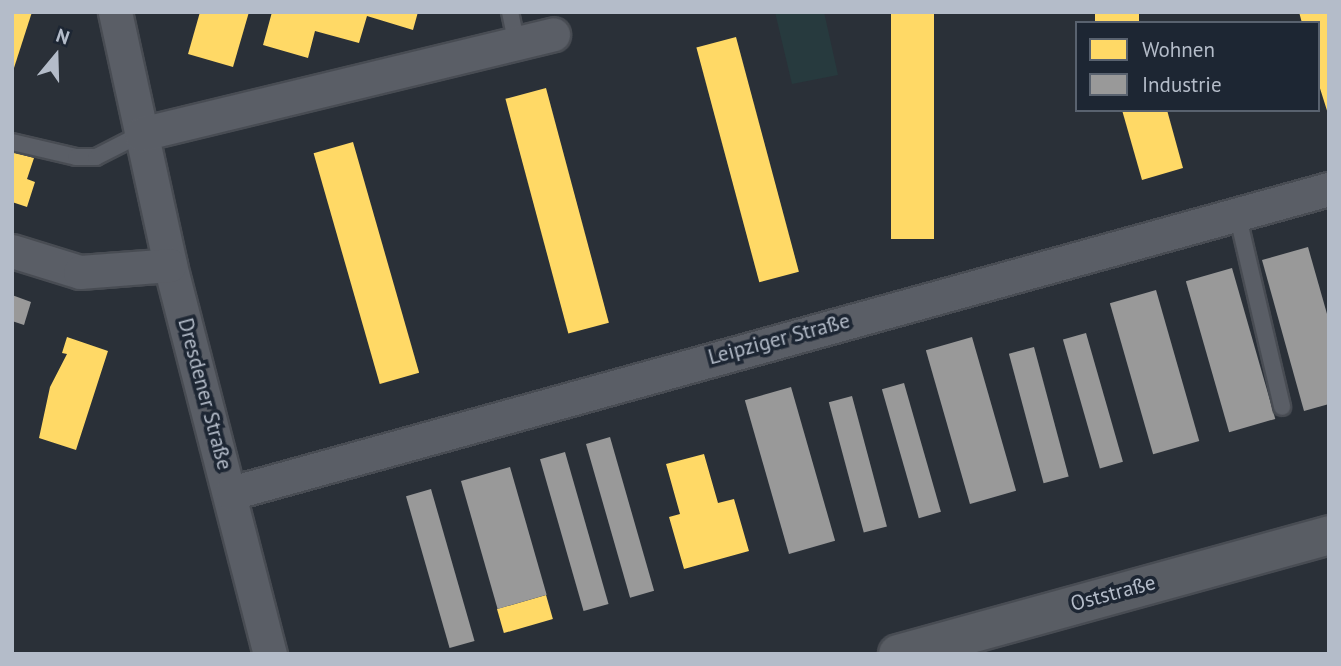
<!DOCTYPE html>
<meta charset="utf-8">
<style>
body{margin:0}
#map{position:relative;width:1341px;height:666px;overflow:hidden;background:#2a3038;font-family:"PT Sans",sans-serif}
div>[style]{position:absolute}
.green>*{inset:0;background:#273a3e}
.homes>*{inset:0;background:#ffd966;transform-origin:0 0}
.industry>*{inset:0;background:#999;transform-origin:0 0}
.roads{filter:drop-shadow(2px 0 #484c53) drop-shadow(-2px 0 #484c53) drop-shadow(0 2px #484c53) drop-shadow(0 -2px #484c53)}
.lane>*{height:16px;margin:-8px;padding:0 8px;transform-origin:8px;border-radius:8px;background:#5a5e66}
.street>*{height:33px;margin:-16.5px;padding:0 16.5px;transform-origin:16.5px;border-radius:16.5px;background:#5a5e66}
.secondary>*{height:38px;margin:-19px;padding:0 19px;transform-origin:19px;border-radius:19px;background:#595d64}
span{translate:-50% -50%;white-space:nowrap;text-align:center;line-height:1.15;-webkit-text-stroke:7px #1d2633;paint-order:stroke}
.street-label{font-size:21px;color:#b4bcc9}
.frame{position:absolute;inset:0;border:14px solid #b4bcc9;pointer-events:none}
.legend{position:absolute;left:1075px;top:21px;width:245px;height:91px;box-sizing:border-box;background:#1d2633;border:2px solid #59626f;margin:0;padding:9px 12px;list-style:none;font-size:21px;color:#b4bcc9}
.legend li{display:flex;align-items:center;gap:14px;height:35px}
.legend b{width:35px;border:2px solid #59626f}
.north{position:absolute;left:21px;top:21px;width:70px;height:70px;-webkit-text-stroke:5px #1d2633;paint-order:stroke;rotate:19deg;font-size:19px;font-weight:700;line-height:28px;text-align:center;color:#b4bcc9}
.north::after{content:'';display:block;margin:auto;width:24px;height:32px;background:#b4bcc9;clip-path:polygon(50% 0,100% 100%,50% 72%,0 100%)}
</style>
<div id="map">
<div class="green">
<div style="clip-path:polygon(775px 12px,824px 12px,838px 75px,792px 84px)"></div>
</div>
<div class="homes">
<div style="clip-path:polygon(12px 12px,32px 12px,13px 71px,12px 71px)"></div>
<div style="clip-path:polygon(200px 12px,249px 12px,233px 67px,188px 54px)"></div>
<div style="clip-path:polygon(272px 12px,418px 12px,413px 30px,367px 16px,359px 43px,315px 31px,308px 58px,263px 45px)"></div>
<div style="left:891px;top:12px;width:43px;height:227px"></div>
<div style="left:1095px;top:12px;width:44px;height:11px"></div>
<div style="clip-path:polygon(1299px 12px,1329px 12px,1329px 117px,1318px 82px,1318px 23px,1302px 23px)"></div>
<div style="left:736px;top:37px;width:243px;height:41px;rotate:75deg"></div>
<div style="left:546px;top:88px;width:243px;height:42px;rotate:75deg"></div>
<div style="clip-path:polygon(1122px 110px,1167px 110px,1183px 168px,1142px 180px)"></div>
<div style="left:353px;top:142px;width:240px;height:41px;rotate:74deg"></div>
<div style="clip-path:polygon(12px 152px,34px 158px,27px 179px,35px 182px,27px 207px,12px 202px)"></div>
<div style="clip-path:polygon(67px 337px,108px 351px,76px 450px,39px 438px,50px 387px,67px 354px,62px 353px)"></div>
<div style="clip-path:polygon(704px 454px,718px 503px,734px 499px,749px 551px,684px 569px,669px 517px,680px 514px,666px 464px)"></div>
<div style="left:546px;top:595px;width:25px;height:51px;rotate:74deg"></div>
</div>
<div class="industry">
<div style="clip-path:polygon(1308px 247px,1329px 321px,1329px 404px,1304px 411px,1262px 260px)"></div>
<div style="left:1232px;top:268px;width:157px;height:48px;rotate:74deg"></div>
<div style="left:1156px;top:290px;width:157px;height:48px;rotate:74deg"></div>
<div style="clip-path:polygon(12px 295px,31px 302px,24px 325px,12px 321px)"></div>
<div style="left:1086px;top:333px;width:134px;height:24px;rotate:74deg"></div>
<div style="left:972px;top:337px;width:160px;height:48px;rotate:74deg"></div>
<div style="left:1034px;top:347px;width:134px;height:26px;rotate:75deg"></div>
<div style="left:904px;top:383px;width:134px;height:23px;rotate:74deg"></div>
<div style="left:791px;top:387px;width:160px;height:48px;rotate:74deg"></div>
<div style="left:852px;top:396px;width:135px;height:24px;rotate:75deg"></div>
<div style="left:610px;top:437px;width:160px;height:25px;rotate:74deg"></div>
<div style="left:565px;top:452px;width:158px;height:26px;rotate:74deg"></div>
<div style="left:510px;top:467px;width:133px;height:51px;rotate:74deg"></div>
<div style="left:431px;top:489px;width:158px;height:26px;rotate:74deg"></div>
</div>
<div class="roads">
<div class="lane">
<div style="left:510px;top:12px;width:29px;rotate:78deg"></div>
<div style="left:12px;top:142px;width:66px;rotate:13.2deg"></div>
<div style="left:76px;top:157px;width:20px"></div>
<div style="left:96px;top:157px;width:51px;rotate:-27.1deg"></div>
<div style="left:1237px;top:213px;width:199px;rotate:76.9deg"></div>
</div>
<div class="street">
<div style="left:115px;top:12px;width:259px;rotate:77.7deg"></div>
<div style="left:170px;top:265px;width:402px;rotate:75.6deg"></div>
<div style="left:141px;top:134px;width:424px;rotate:-13.6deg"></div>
<div style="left:12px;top:251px;width:71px;rotate:17.2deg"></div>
<div style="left:80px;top:272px;width:90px;rotate:-4.4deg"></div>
<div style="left:231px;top:493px;width:1139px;rotate:-15.48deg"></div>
</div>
<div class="secondary">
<div style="left:898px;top:654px;width:447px;rotate:-15.4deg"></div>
</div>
</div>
<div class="street-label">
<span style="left:779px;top:339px;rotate:-15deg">Leipziger Straße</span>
<span style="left:205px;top:394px;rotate:75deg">Dresdener Straße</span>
<span style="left:1113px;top:593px;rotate:-15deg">Oststraße</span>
</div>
<div class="frame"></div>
<ul class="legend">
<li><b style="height:19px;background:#ffd966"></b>Wohnen</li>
<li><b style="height:19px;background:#999"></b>Industrie</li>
</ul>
<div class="north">N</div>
</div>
